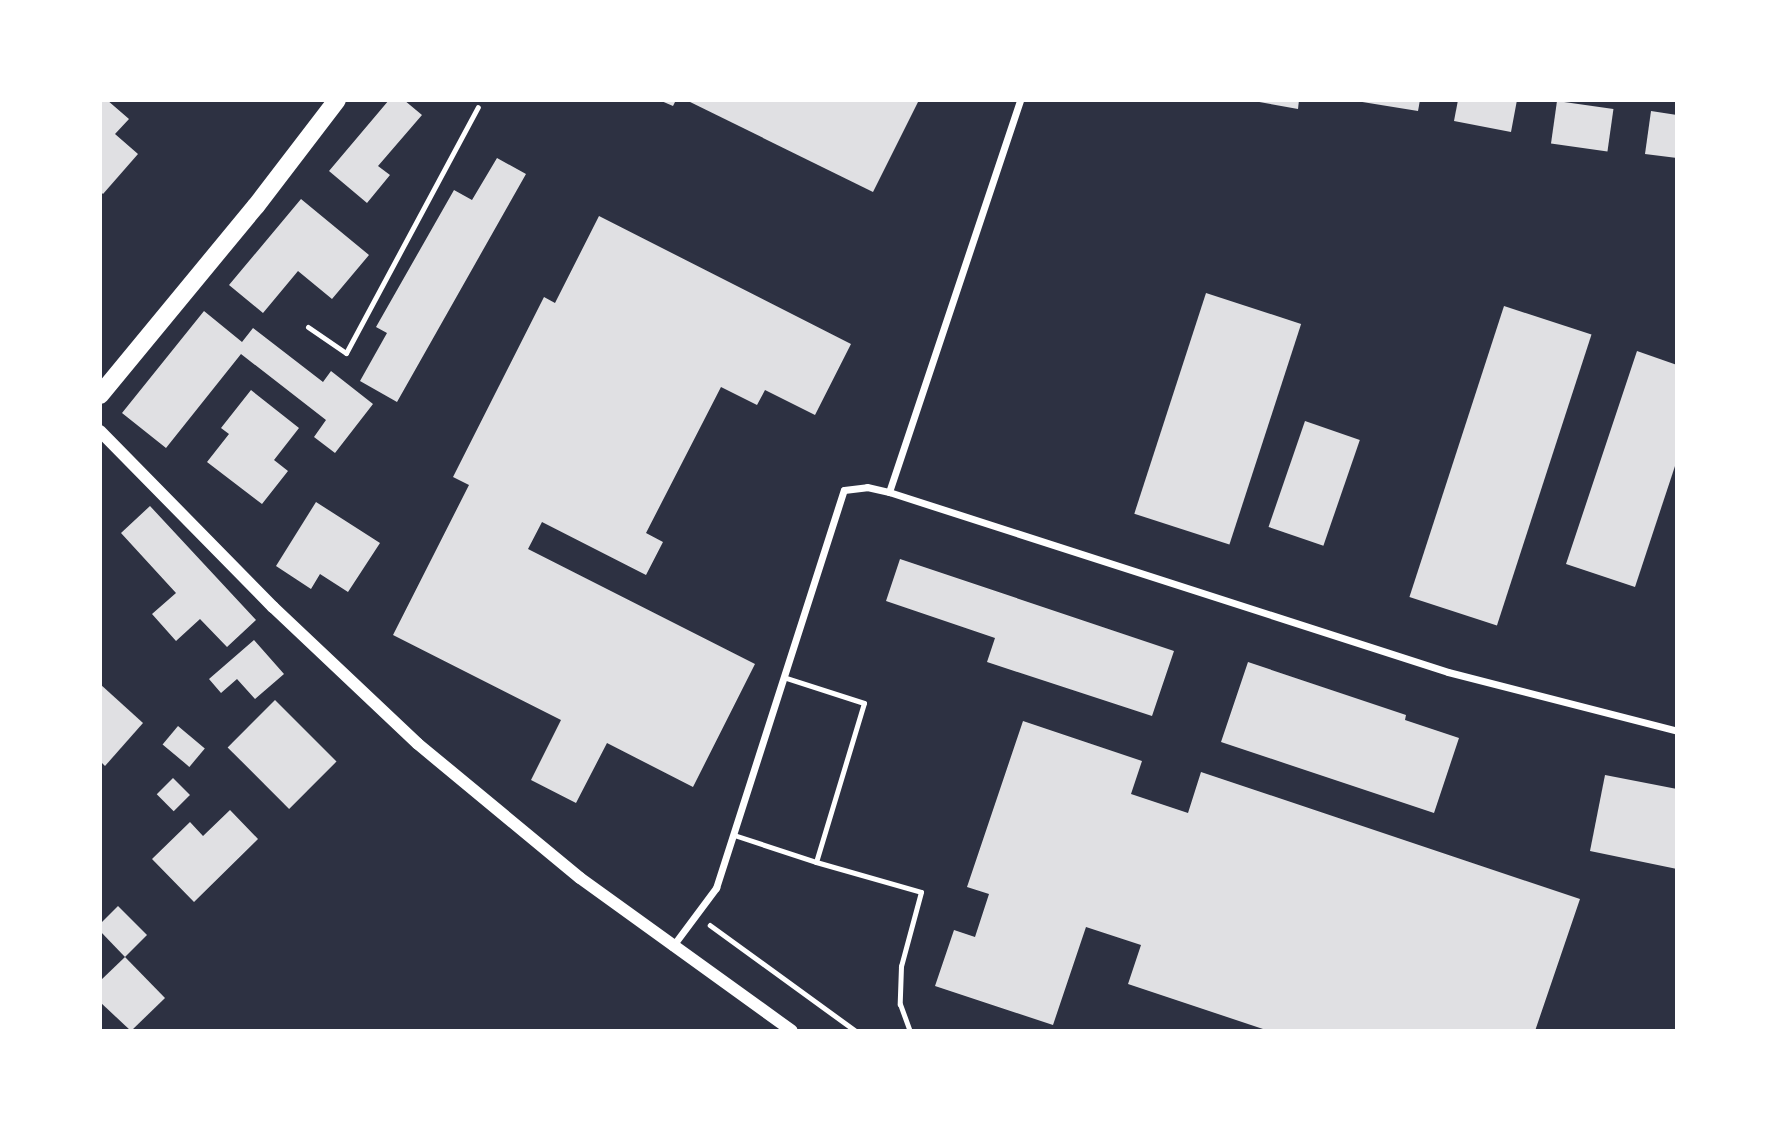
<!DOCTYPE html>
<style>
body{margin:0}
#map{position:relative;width:1777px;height:1131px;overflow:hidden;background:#2d3142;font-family:Commissioner,sans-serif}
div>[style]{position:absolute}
.building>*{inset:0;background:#e0e0e3;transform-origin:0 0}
.path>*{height:4.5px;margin:-2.25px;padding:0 2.25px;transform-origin:2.25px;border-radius:2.25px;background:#fff}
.service>*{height:5px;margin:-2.5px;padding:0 2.5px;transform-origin:2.5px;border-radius:2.5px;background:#fff}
.minor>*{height:7px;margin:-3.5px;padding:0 3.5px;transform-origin:3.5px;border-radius:3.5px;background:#fff}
.tertiary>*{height:12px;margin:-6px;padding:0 6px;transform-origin:6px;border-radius:6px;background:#fff}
.primary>*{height:18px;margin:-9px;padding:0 9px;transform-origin:9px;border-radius:9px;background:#fff}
span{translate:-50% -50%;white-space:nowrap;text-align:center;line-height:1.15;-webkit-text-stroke:6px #fff;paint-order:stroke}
.frame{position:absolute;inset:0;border:102px solid #fff;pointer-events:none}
</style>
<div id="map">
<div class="building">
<div style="clip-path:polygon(100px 100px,107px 100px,129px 119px,115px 134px,138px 154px,103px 194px,100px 191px)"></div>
<div style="clip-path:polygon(389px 100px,404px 100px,422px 115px,378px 166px,390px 175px,367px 203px,329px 171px)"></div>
<div style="clip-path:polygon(659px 100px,676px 100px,673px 106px)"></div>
<div style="clip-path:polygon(686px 100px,919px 100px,873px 192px)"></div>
<div style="clip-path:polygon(1248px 100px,1299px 100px,1298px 109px)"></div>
<div style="clip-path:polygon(1350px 100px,1420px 100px,1418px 111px)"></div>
<div style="clip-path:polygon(1458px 100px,1517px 100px,1511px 132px,1454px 121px)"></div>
<div style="left:1557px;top:101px;width:57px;height:43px;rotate:8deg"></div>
<div style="clip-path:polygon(1651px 111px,1677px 115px,1677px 158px,1645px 154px)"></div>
<div style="clip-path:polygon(497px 158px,526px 174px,397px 402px,360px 381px,387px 333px,376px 327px,454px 190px,472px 200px)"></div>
<div style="clip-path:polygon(301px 199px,369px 255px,332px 299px,298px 271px,263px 313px,229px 285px)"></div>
<div style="clip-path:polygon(599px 216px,851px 344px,815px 415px,765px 390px,757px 405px,721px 387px,646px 533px,663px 542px,646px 575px,542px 522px,528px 549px,755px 664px,693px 787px,607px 743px,576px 803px,531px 780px,561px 720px,393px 635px,469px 485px,453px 477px,544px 297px,555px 303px)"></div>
<div style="left:1206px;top:293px;width:100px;height:232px;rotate:18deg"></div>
<div style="left:1504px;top:306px;width:92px;height:306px;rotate:18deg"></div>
<div style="clip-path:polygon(204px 311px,242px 342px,253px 328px,323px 382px,331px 371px,373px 404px,335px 453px,314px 437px,326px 420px,241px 354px,166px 448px,122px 413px)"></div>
<div style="clip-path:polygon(1637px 351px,1677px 365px,1677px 460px,1635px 587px,1566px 564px)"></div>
<div style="clip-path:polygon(251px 390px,299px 428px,274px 460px,288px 471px,262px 504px,207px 462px,229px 434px,221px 428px)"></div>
<div style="left:1305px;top:421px;width:58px;height:112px;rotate:19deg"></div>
<div style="clip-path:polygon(316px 502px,380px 543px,348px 592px,320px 574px,311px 589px,276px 566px)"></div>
<div style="clip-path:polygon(150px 506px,256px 620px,227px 647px,200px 619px,176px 641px,152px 614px,176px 593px,121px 533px)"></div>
<div style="clip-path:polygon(900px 559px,1174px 651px,1152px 716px,987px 662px,995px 638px,886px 601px)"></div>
<div style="clip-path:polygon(254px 640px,284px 674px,255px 699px,237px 679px,221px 693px,209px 679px)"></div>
<div style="clip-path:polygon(1248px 662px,1406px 715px,1405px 720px,1459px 738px,1434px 813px,1221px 742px)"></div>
<div style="clip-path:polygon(100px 684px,143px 723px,105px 766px,100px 761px)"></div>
<div style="left:275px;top:700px;width:87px;height:67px;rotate:45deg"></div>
<div style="clip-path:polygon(1023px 721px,1142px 761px,1131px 794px,1188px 813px,1201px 772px,1580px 899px,1535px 1031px,1269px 1031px,1128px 984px,1141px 945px,1086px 927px,1053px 1025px,935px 986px,954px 930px,975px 937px,989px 894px,967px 887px)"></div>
<div style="left:178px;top:726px;width:35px;height:24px;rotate:40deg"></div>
<div style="clip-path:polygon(1605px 775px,1677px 789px,1677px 869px,1590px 851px)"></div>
<div style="left:173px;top:778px;width:24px;height:23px;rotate:45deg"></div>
<div style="clip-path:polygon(230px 810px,258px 839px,194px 902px,152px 859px,190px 822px,203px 836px)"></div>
<div style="clip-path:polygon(118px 906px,147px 935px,125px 957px,100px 931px,100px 924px)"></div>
<div style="clip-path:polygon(125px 957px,165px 998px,131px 1031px,100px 1002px,100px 981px)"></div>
</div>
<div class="path">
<div style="left:710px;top:925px;width:180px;rotate:36deg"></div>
</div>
<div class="service">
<div style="left:308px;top:327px;width:46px;rotate:34.4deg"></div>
<div style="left:346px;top:353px;width:279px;rotate:-61.8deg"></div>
<div style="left:734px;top:835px;width:86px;rotate:18.2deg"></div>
<div style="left:816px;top:862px;width:166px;rotate:-73.2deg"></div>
<div style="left:864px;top:703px;width:82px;rotate:-162.2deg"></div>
<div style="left:816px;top:862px;width:109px;rotate:15.9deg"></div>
<div style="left:921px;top:892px;width:77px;rotate:105.1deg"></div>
<div style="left:901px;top:966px;width:38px;rotate:92deg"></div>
<div style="left:900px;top:1004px;width:29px;rotate:70deg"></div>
</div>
<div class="minor">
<div style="left:889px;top:492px;width:413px;rotate:-71.5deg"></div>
<div style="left:672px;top:947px;width:74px;rotate:-53.3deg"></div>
<div style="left:716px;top:888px;width:418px;rotate:-72.2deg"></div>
<div style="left:844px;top:490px;width:23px;rotate:-7deg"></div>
<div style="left:867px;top:487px;width:23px;rotate:13deg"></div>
<div style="left:889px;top:492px;width:587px;rotate:17.85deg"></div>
<div style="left:1448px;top:672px;width:236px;rotate:14.4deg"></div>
</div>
<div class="tertiary">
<div style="left:100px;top:431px;width:247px;rotate:45.5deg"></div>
<div style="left:273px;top:607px;width:199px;rotate:43.4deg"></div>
<div style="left:418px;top:744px;width:210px;rotate:39.6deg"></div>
<div style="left:580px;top:878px;width:261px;rotate:35.8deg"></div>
</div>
<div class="primary">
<div style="left:100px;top:395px;width:245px;rotate:-50.5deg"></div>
<div style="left:256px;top:206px;width:133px;rotate:-52.6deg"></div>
</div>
<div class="frame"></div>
</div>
